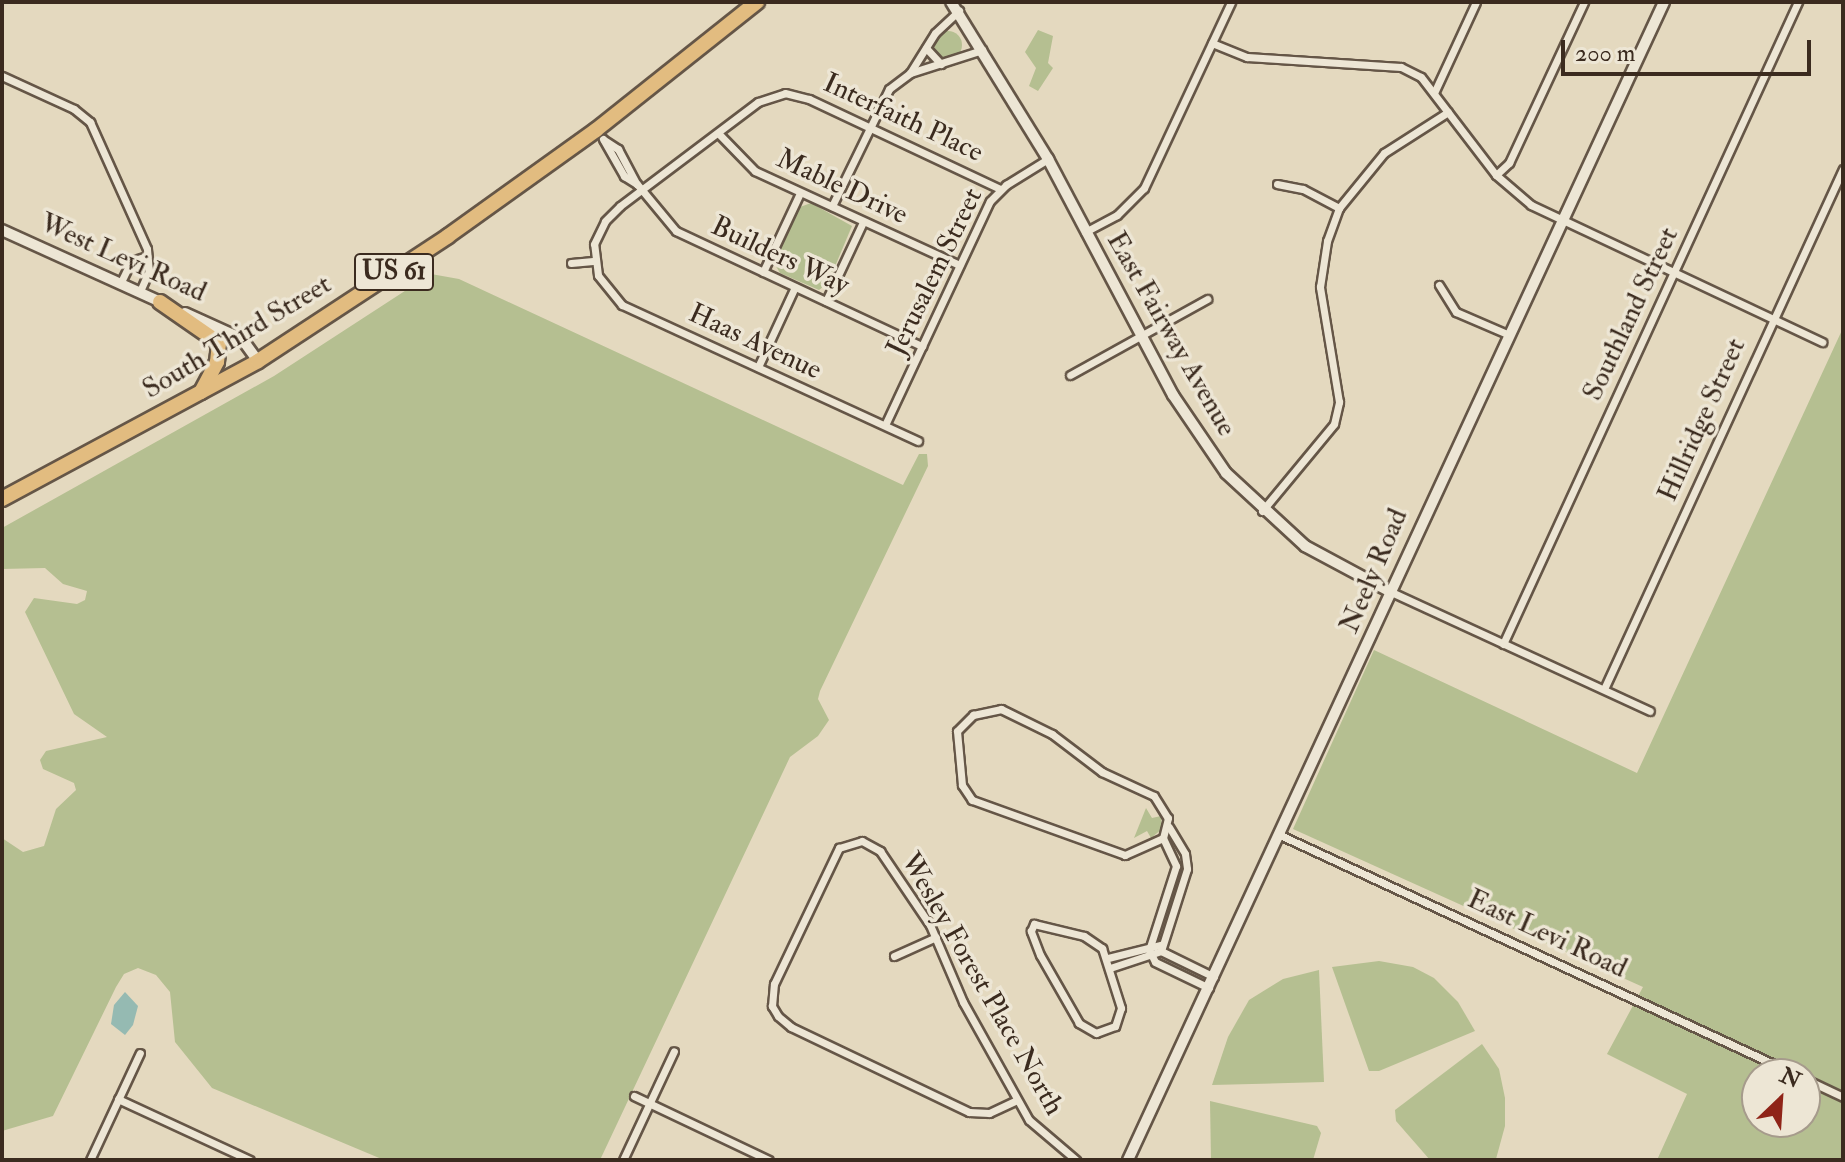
<!DOCTYPE html>
<style>
body{margin:0}
#map{position:relative;width:1845px;height:1162px;overflow:hidden;background:#e4d9bf;font-family:"IM FELL Double Pica",serif}
div>[style]{position:absolute}
.green>*{inset:0;background:#b5bf91}
.round{border-radius:50%}
.water>*{inset:0;background:#95bab2}
.roads{filter:drop-shadow(2px 0 #655647) drop-shadow(-2px 0 #655647) drop-shadow(0 2px #655647) drop-shadow(0 -2px #655647)}
.street>*{height:7px;margin:-3.5px;padding:0 3.5px;transform-origin:3.5px;border-radius:3.5px;background:#ede6d5}
.secondary>*{height:10px;margin:-5px;padding:0 5px;transform-origin:5px;border-radius:5px;background:#ede6d5}
.highway>*{height:14px;margin:-7px;padding:0 7px;transform-origin:7px;border-radius:7px;background:#e2bc80}
span{translate:-50% -50%;white-space:nowrap;text-align:center;line-height:1.15;-webkit-text-stroke:7px #ede6d5;paint-order:stroke}
.shield-label span{padding:2px 6px;background:#ede6d5;border:2px solid;border-radius:6px;-webkit-text-stroke-width:0}
.shield-label{font-size:26px;color:#3b2b1f;font-weight:700}
.street-label{font-size:28px;color:#3b2b1f}
.frame{position:absolute;inset:0;border:4px solid #3b2b1f;pointer-events:none}
.north{position:absolute;left:1741px;top:1058px;width:80px;height:80px;box-sizing:border-box;background:#ede6d5;border:2px solid #a69b8c;border-radius:50%;rotate:25deg;font-size:22px;font-weight:700;line-height:32px;text-align:center;color:#3b2b1f}
.north::after{content:'';display:block;margin:auto;width:28px;height:36px;background:#8f2418;clip-path:polygon(50% 0,100% 100%,50% 72%,0 100%)}
.scale{position:absolute;left:1561px;top:40px;width:250px;height:36px;box-sizing:border-box;border:4px solid #3b2b1f;border-top:0;padding-left:10px;font-size:24px;line-height:28px;white-space:nowrap;color:#3b2b1f;-webkit-text-stroke:6px #ede6d5;paint-order:stroke}
</style>
<div id="map">
<div class="green">
<div style="clip-path:polygon(1038px 30px,1053px 36px,1048px 63px,1053px 68px,1038px 91px,1029px 86px,1036px 68px,1025px 52px)"></div>
<div class="round" style="left:934px;top:31px;width:28px;height:28px"></div>
<div style="clip-path:polygon(811px 203px,852px 226px,828px 283px,819px 290px,780px 273px,774px 263px,800px 207px)"></div>
<div style="clip-path:polygon(431px 274px,459px 279px,903px 485px,919px 454px,927px 454px,928px 466px,820px 691px,818px 699px,829px 720px,818px 736px,790px 757px,600px 1160px,384px 1160px,212px 1088px,175px 1042px,170px 992px,156px 975px,138px 968px,124px 974px,116px 987px,53px 1116px,2px 1131px,2px 838px,23px 852px,44px 846px,56px 809px,76px 790px,74px 783px,43px 769px,40px 760px,46px 751px,107px 737px,74px 714px,25px 612px,34px 598px,77px 604px,85px 600px,87px 591px,63px 584px,45px 568px,2px 569px,2px 528px,274px 376px)"></div>
<div style="clip-path:polygon(evenodd,1843px 328px,1843px 1160px,1657px 1160px,1687px 1094px,1607px 1054px,1643px 987px,1293px 829px,1374px 650px,1637px 773px,1843px 328px,1757px 1074px,1805px 1074px,1805px 1122px,1757px 1122px,1757px 1074px)"></div>
<div style="clip-path:polygon(1146px 808px,1152px 818px,1161px 816px,1162px 829px,1151px 838px,1147px 831px,1134px 838px)"></div>
<div style="clip-path:polygon(1379px 961px,1413px 967px,1434px 978px,1458px 1002px,1475px 1031px,1379px 1071px,1369px 1071px,1332px 967px)"></div>
<div style="clip-path:polygon(1319px 970px,1324px 1082px,1212px 1085px,1228px 1037px,1249px 1000px,1283px 979px)"></div>
<div style="clip-path:polygon(1482px 1044px,1499px 1069px,1505px 1098px,1505px 1126px,1496px 1159px,1430px 1160px,1396px 1121px,1395px 1110px)"></div>
<div style="clip-path:polygon(1210px 1101px,1317px 1126px,1321px 1133px,1313px 1160px,1211px 1160px)"></div>
</div>
<div class="water">
<div style="clip-path:polygon(125px 992px,138px 1006px,133px 1025px,125px 1035px,111px 1024px,114px 1005px)"></div>
</div>
<div class="roads">
<div class="street">
<div style="left:1212px;top:43px;width:38px;rotate:22deg"></div>
<div style="left:1247px;top:57px;width:154px;rotate:3.7deg"></div>
<div style="left:1401px;top:67px;width:22px;rotate:27deg"></div>
<div style="left:1421px;top:77px;width:123px;rotate:52.6deg"></div>
<div style="left:1496px;top:175px;width:46px;rotate:40.6deg"></div>
<div style="left:1531px;top:205px;width:322px;rotate:25.2deg"></div>
<div style="left:926px;top:48px;width:22px;rotate:47deg"></div>
<div style="left:910px;top:73px;width:47px;rotate:-58deg"></div>
<div style="left:935px;top:33px;width:33px;rotate:-43deg"></div>
<div style="left:2px;top:76px;width:79px;rotate:24.6deg"></div>
<div style="left:74px;top:109px;width:21px;rotate:39deg"></div>
<div style="left:90px;top:122px;width:139px;rotate:65.8deg"></div>
<div style="left:147px;top:249px;width:22px;rotate:85deg"></div>
<div style="left:149px;top:271px;width:24px;rotate:114deg"></div>
<div style="left:1434px;top:93px;width:100px;rotate:-65.2deg"></div>
<div style="left:718px;top:133px;width:53px;rotate:45.8deg"></div>
<div style="left:755px;top:171px;width:225px;rotate:24.7deg"></div>
<div style="left:603px;top:139px;width:43px;rotate:60.4deg"></div>
<div style="left:624px;top:176px;width:15px;rotate:32deg"></div>
<div style="left:604px;top:140px;width:17px;rotate:33deg"></div>
<div style="left:618px;top:149px;width:40px;rotate:62deg"></div>
<div style="left:637px;top:184px;width:61px;rotate:50.3deg"></div>
<div style="left:676px;top:231px;width:272px;rotate:25.1deg"></div>
<div style="left:1496px;top:175px;width:18px;rotate:-43deg"></div>
<div style="left:1509px;top:163px;width:178px;rotate:-65deg"></div>
<div style="left:1277px;top:184px;width:26px;rotate:11deg"></div>
<div style="left:1303px;top:189px;width:41px;rotate:27.8deg"></div>
<div style="left:832px;top:206px;width:130px;rotate:-64deg"></div>
<div style="left:889px;top:89px;width:26px;rotate:-37deg"></div>
<div style="left:910px;top:73px;width:76px;rotate:-17.7deg"></div>
<div style="left:1085px;top:232px;width:36px;rotate:-28deg"></div>
<div style="left:1117px;top:215px;width:38px;rotate:-45deg"></div>
<div style="left:1144px;top:188px;width:205px;rotate:-64.9deg"></div>
<div style="left:571px;top:263px;width:22px;rotate:-5deg"></div>
<div style="left:763px;top:272px;width:87px;rotate:-64.9deg"></div>
<div style="left:120px;top:284px;width:25px;rotate:-64deg"></div>
<div style="left:131px;top:261px;width:14px;rotate:-17deg"></div>
<div style="left:1439px;top:285px;width:32px;rotate:58deg"></div>
<div style="left:1456px;top:312px;width:56px;rotate:23.3deg"></div>
<div style="left:826px;top:301px;width:87px;rotate:-64.9deg"></div>
<div style="left:758px;top:367px;width:88px;rotate:-65.2deg"></div>
<div style="left:1070px;top:375px;width:157px;rotate:-29deg"></div>
<div style="left:885px;top:425px;width:247px;rotate:-64.9deg"></div>
<div style="left:990px;top:201px;width:23px;rotate:-45deg"></div>
<div style="left:1006px;top:185px;width:49px;rotate:-31.8deg"></div>
<div style="left:918px;top:441px;width:326px;rotate:-155.3deg"></div>
<div style="left:622px;top:305px;width:38px;rotate:-129deg"></div>
<div style="left:598px;top:275px;width:31px;rotate:-97deg"></div>
<div style="left:594px;top:244px;width:25px;rotate:-64deg"></div>
<div style="left:605px;top:221px;width:21px;rotate:-45deg"></div>
<div style="left:620px;top:206px;width:173px;rotate:-37deg"></div>
<div style="left:758px;top:102px;width:28px;rotate:-18deg"></div>
<div style="left:785px;top:93px;width:25px;rotate:14deg"></div>
<div style="left:809px;top:99px;width:211px;rotate:25.2deg"></div>
<div style="left:1262px;top:511px;width:113px;rotate:-50.4deg"></div>
<div style="left:1334px;top:424px;width:23px;rotate:-77deg"></div>
<div style="left:1339px;top:402px;width:117px;rotate:-99.4deg"></div>
<div style="left:1320px;top:287px;width:47px;rotate:-81.3deg"></div>
<div style="left:1327px;top:241px;width:35px;rotate:-70deg"></div>
<div style="left:1339px;top:208px;width:71px;rotate:-50.7deg"></div>
<div style="left:1384px;top:153px;width:76px;rotate:-32.6deg"></div>
<div style="left:1389px;top:591px;width:287px;rotate:24.7deg"></div>
<div style="left:1503px;top:644px;width:707px;rotate:-65.32deg"></div>
<div style="left:1604px;top:689px;width:572px;rotate:-65.32deg"></div>
<div style="left:1001px;top:709px;width:57px;rotate:26.1deg"></div>
<div style="left:1052px;top:734px;width:63px;rotate:37.2deg"></div>
<div style="left:1102px;top:772px;width:57px;rotate:24.8deg"></div>
<div style="left:1154px;top:796px;width:26px;rotate:58deg"></div>
<div style="left:1168px;top:818px;width:21px;rotate:104deg"></div>
<div style="left:1163px;top:838px;width:42px;rotate:155.9deg"></div>
<div style="left:1125px;top:855px;width:163px;rotate:-160.2deg"></div>
<div style="left:972px;top:800px;width:18px;rotate:-124deg"></div>
<div style="left:962px;top:785px;width:54px;rotate:-95.3deg"></div>
<div style="left:957px;top:731px;width:23px;rotate:-45deg"></div>
<div style="left:973px;top:715px;width:29px;rotate:-12deg"></div>
<div style="left:1169px;top:827px;width:31px;rotate:59deg"></div>
<div style="left:1185px;top:854px;width:15px;rotate:82deg"></div>
<div style="left:1187px;top:869px;width:86px;rotate:107.6deg"></div>
<div style="left:1161px;top:951px;width:59px;rotate:26.1deg"></div>
<div style="left:1280px;top:835px;width:568px;rotate:24.89deg"></div>
<div style="left:1163px;top:838px;width:31px;rotate:65deg"></div>
<div style="left:1176px;top:866px;width:88px;rotate:107.8deg"></div>
<div style="left:1149px;top:950px;width:13px;rotate:63deg"></div>
<div style="left:1155px;top:962px;width:60px;rotate:25.7deg"></div>
<div style="left:1034px;top:924px;width:51px;rotate:13.5deg"></div>
<div style="left:1084px;top:936px;width:22px;rotate:34deg"></div>
<div style="left:1102px;top:948px;width:63px;rotate:72.4deg"></div>
<div style="left:1121px;top:1008px;width:19px;rotate:108deg"></div>
<div style="left:1115px;top:1026px;width:20px;rotate:160deg"></div>
<div style="left:1096px;top:1033px;width:20px;rotate:-150deg"></div>
<div style="left:1079px;top:1023px;width:78px;rotate:-119.8deg"></div>
<div style="left:1040px;top:955px;width:26px;rotate:-111deg"></div>
<div style="left:1031px;top:931px;width:8px;rotate:-67deg"></div>
<div style="left:894px;top:956px;width:46px;rotate:-24.3deg"></div>
<div style="left:1108px;top:958px;width:54px;rotate:-14deg"></div>
<div style="left:1110px;top:968px;width:54px;rotate:-18.4deg"></div>
<div style="left:1805px;top:1079px;width:42px;rotate:25.3deg"></div>
<div style="left:634px;top:1096px;width:149px;rotate:25.4deg"></div>
<div style="left:118px;top:1099px;width:145px;rotate:24.8deg"></div>
<div style="left:1017px;top:1100px;width:31px;rotate:155deg"></div>
<div style="left:989px;top:1113px;width:20px;rotate:-177deg"></div>
<div style="left:969px;top:1112px;width:197px;rotate:-154.5deg"></div>
<div style="left:791px;top:1027px;width:17px;rotate:-140deg"></div>
<div style="left:778px;top:1016px;width:12px;rotate:-121deg"></div>
<div style="left:772px;top:1006px;width:22px;rotate:-85deg"></div>
<div style="left:774px;top:984px;width:151px;rotate:-64.5deg"></div>
<div style="left:839px;top:848px;width:24px;rotate:-17deg"></div>
<div style="left:862px;top:841px;width:21px;rotate:29deg"></div>
<div style="left:880px;top:851px;width:89px;rotate:56deg"></div>
<div style="left:930px;top:925px;width:84px;rotate:66.8deg"></div>
<div style="left:963px;top:1002px;width:135px;rotate:60.8deg"></div>
<div style="left:1029px;top:1120px;width:62px;rotate:40.4deg"></div>
<div style="left:90px;top:1160px;width:118px;rotate:-65deg"></div>
<div style="left:623px;top:1160px;width:120px;rotate:-64.9deg"></div>
</div>
<div class="secondary">
<div style="left:951px;top:2px;width:185px;rotate:58.3deg"></div>
<div style="left:1048px;top:159px;width:267px;rotate:62.1deg"></div>
<div style="left:1173px;top:395px;width:94px;rotate:55.8deg"></div>
<div style="left:1226px;top:473px;width:108px;rotate:42.7deg"></div>
<div style="left:1305px;top:546px;width:95px;rotate:28.2deg"></div>
<div style="left:2px;top:230px;width:177px;rotate:24.4deg"></div>
<div style="left:185px;top:313px;width:63px;rotate:24.5deg"></div>
<div style="left:242px;top:339px;width:27px;rotate:54deg"></div>
<div style="left:1128px;top:1160px;width:1276px;rotate:-65.16deg"></div>
</div>
<div class="highway">
<div style="left:160px;top:302px;width:72px;rotate:34.8deg"></div>
<div style="left:219px;top:343px;width:19px;rotate:96deg"></div>
<div style="left:217px;top:362px;width:34px;rotate:118deg"></div>
<div style="left:2px;top:499px;width:291px;rotate:-28.3deg"></div>
<div style="left:258px;top:361px;width:227px;rotate:-33.3deg"></div>
<div style="left:448px;top:236px;width:182px;rotate:-35.6deg"></div>
<div style="left:596px;top:130px;width:206px;rotate:-38.5deg"></div>
</div>
</div>
<div class="shield-label">
<span style="left:394px;top:272px">US 61</span>
</div>
<div class="street-label">
<span style="left:903px;top:118px;rotate:25deg">Interfaith Place</span>
<span style="left:842px;top:187px;rotate:25deg">Mable Drive</span>
<span style="left:780px;top:256px;rotate:25deg">Builders Way</span>
<span style="left:123px;top:258px;rotate:24deg">West Levi Road</span>
<span style="left:935px;top:272px;rotate:-64deg">Jerusalem Street</span>
<span style="left:1631px;top:314px;rotate:-65deg">Southland Street</span>
<span style="left:1171px;top:334px;rotate:60deg">East Fairway Avenue</span>
<span style="left:237px;top:337px;rotate:-31deg">South Third Street</span>
<span style="left:755px;top:342px;rotate:25deg">Haas Avenue</span>
<span style="left:1702px;top:420px;rotate:-66deg">Hillridge Street</span>
<span style="left:1374px;top:571px;rotate:-67deg">Neely Road</span>
<span style="left:1547px;top:934px;rotate:25deg">East Levi Road</span>
<span style="left:982px;top:984px;rotate:60deg">Wesley Forest Place North</span>
</div>
<div class="frame"></div>
<div class="north">N</div>
<div class="scale">200 m</div>
</div>
